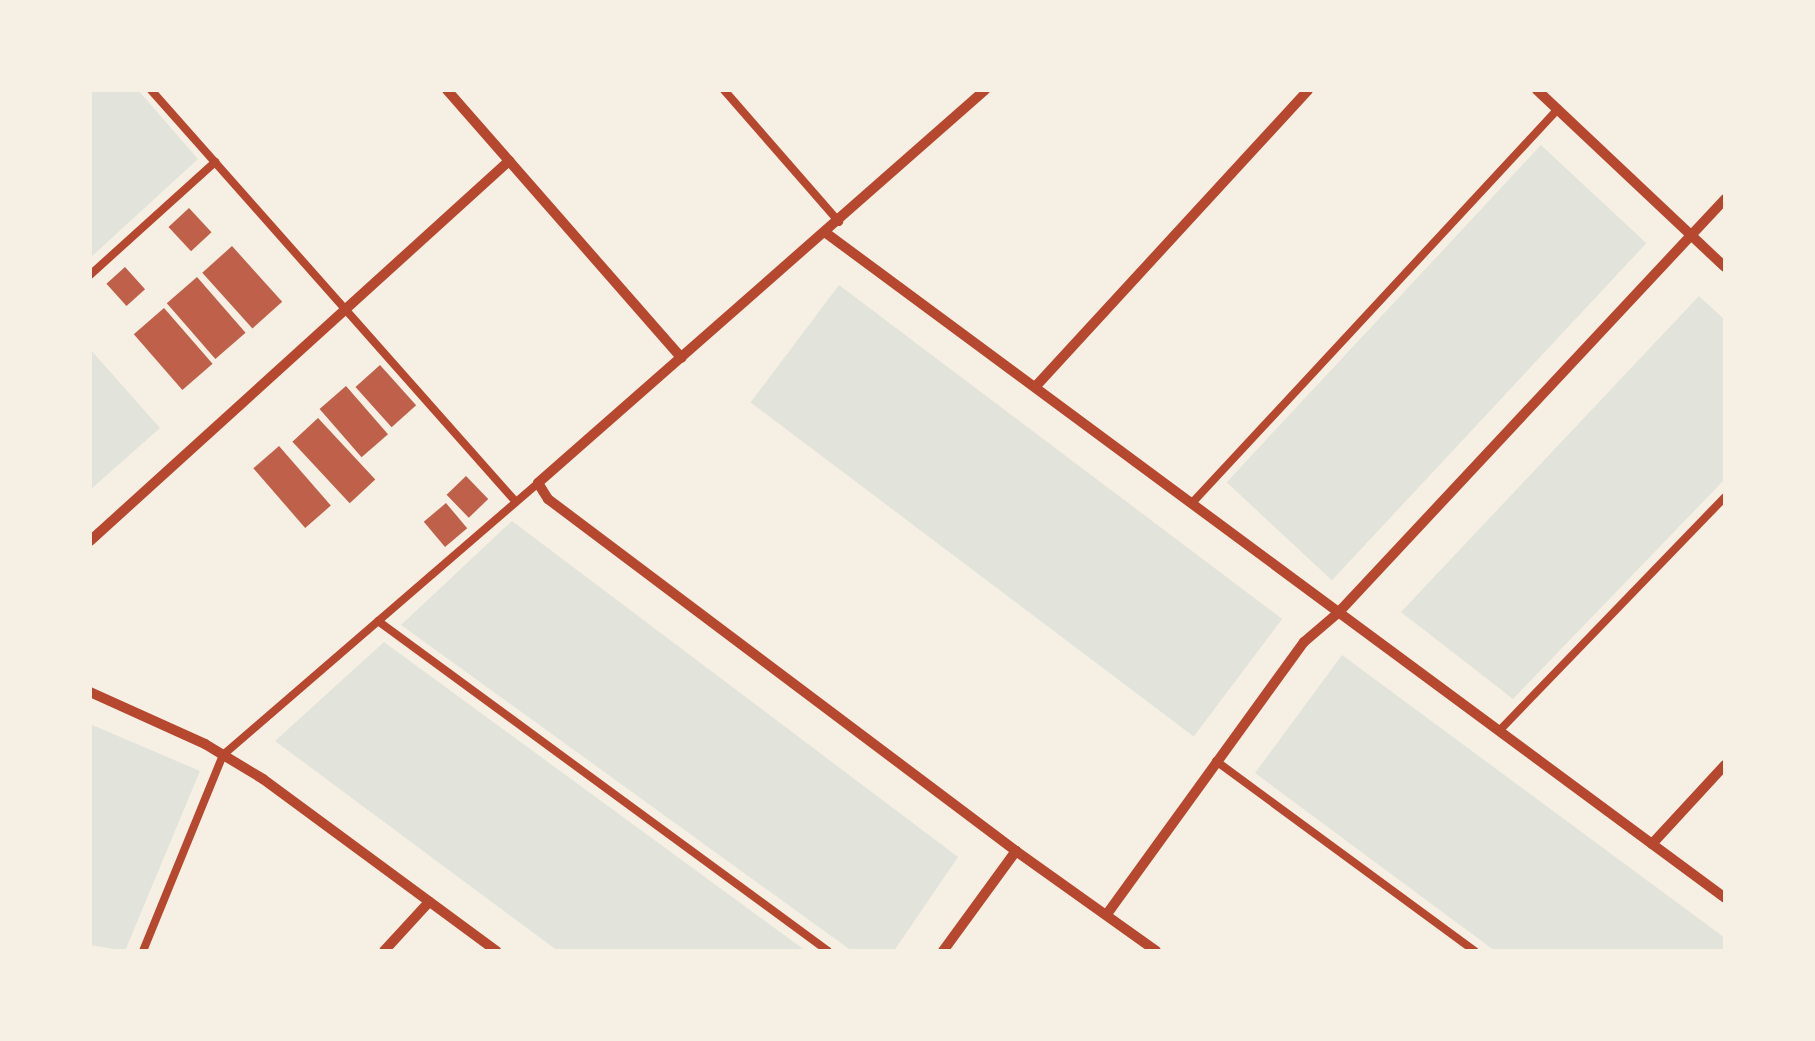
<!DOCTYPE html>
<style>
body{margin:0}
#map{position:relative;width:1815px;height:1041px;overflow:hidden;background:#f6efe4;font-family:"Titillium Web",sans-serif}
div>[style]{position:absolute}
.green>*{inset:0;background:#e2e4dc;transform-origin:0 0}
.building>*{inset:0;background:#bf614a;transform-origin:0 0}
.service>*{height:8px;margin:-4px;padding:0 4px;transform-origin:4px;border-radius:4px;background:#b5482f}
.minor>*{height:10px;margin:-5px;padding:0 5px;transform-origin:5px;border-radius:5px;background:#b5482f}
span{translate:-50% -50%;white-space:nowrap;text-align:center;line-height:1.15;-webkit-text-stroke:8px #f6efe4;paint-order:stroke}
.frame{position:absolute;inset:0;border:92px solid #f6efe4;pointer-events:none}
</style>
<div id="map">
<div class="green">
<div style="clip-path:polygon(90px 90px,138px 90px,198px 159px,90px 258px)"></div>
<div style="left:1541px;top:145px;width:144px;height:461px;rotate:43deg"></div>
<div style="left:839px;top:285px;width:555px;height:147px;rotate:37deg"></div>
<div style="clip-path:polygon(1699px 296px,1725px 320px,1725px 479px,1513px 699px,1401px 612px)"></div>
<div style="clip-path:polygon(90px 349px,160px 428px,90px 490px)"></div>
<div style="clip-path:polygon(512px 521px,958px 857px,894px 951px,852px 951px,401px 625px)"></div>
<div style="clip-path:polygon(384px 642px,806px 951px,558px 951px,275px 741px)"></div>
<div style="clip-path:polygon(1342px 655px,1725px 938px,1725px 951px,1495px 951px,1255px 773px)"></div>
<div style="clip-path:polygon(90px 724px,200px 771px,125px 951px,90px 945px)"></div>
</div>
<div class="building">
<div style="left:189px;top:208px;width:33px;height:28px;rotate:47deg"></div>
<div style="left:232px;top:246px;width:75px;height:40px;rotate:48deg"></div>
<div style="left:125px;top:267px;width:30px;height:25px;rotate:48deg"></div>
<div style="left:197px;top:277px;width:74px;height:40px;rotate:49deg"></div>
<div style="left:164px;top:308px;width:74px;height:40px;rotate:49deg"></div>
<div style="left:380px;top:365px;width:54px;height:33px;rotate:48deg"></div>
<div style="left:346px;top:386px;width:64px;height:35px;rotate:49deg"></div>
<div style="left:318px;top:418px;width:84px;height:35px;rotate:47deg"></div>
<div style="left:279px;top:446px;width:79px;height:34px;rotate:49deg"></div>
<div style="left:466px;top:476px;width:32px;height:27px;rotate:46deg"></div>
<div style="left:446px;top:503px;width:33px;height:29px;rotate:50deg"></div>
</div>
<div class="service">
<div style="left:151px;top:90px;width:550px;rotate:48.46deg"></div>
<div style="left:724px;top:90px;width:175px;rotate:48.9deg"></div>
<div style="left:90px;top:275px;width:169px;rotate:-42.1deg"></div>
<div style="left:1192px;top:503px;width:538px;rotate:-47.11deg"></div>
<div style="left:378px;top:621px;width:558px;rotate:36.25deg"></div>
<div style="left:1499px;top:731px;width:325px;rotate:-46deg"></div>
<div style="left:1216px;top:761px;width:321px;rotate:36.3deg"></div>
<div style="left:143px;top:951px;width:212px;rotate:-67.8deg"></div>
<div style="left:223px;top:755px;width:416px;rotate:-40.8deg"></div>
</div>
<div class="minor">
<div style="left:447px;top:90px;width:356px;rotate:48.8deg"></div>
<div style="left:985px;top:90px;width:595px;rotate:138.68deg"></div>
<div style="left:538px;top:483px;width:19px;rotate:58deg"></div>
<div style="left:548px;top:499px;width:586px;rotate:36.95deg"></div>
<div style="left:1016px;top:851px;width:172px;rotate:35.5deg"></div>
<div style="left:1537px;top:90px;width:258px;rotate:43.3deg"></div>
<div style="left:826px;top:233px;width:1118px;rotate:36.49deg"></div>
<div style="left:1036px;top:386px;width:402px;rotate:-47.4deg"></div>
<div style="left:90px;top:541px;width:566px;rotate:-42.21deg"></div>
<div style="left:90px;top:692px;width:126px;rotate:24.3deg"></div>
<div style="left:205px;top:744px;width:68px;rotate:31.1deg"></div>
<div style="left:263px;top:779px;width:290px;rotate:36.4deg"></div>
<div style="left:1652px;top:844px;width:108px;rotate:-47.3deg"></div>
<div style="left:1107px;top:914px;width:336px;rotate:-54.1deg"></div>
<div style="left:1304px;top:642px;width:45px;rotate:-40.5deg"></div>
<div style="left:1338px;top:613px;width:567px;rotate:-46.93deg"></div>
<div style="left:384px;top:951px;width:67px;rotate:-47.4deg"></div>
<div style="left:943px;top:951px;width:124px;rotate:-53.9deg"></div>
</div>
<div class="frame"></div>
</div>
